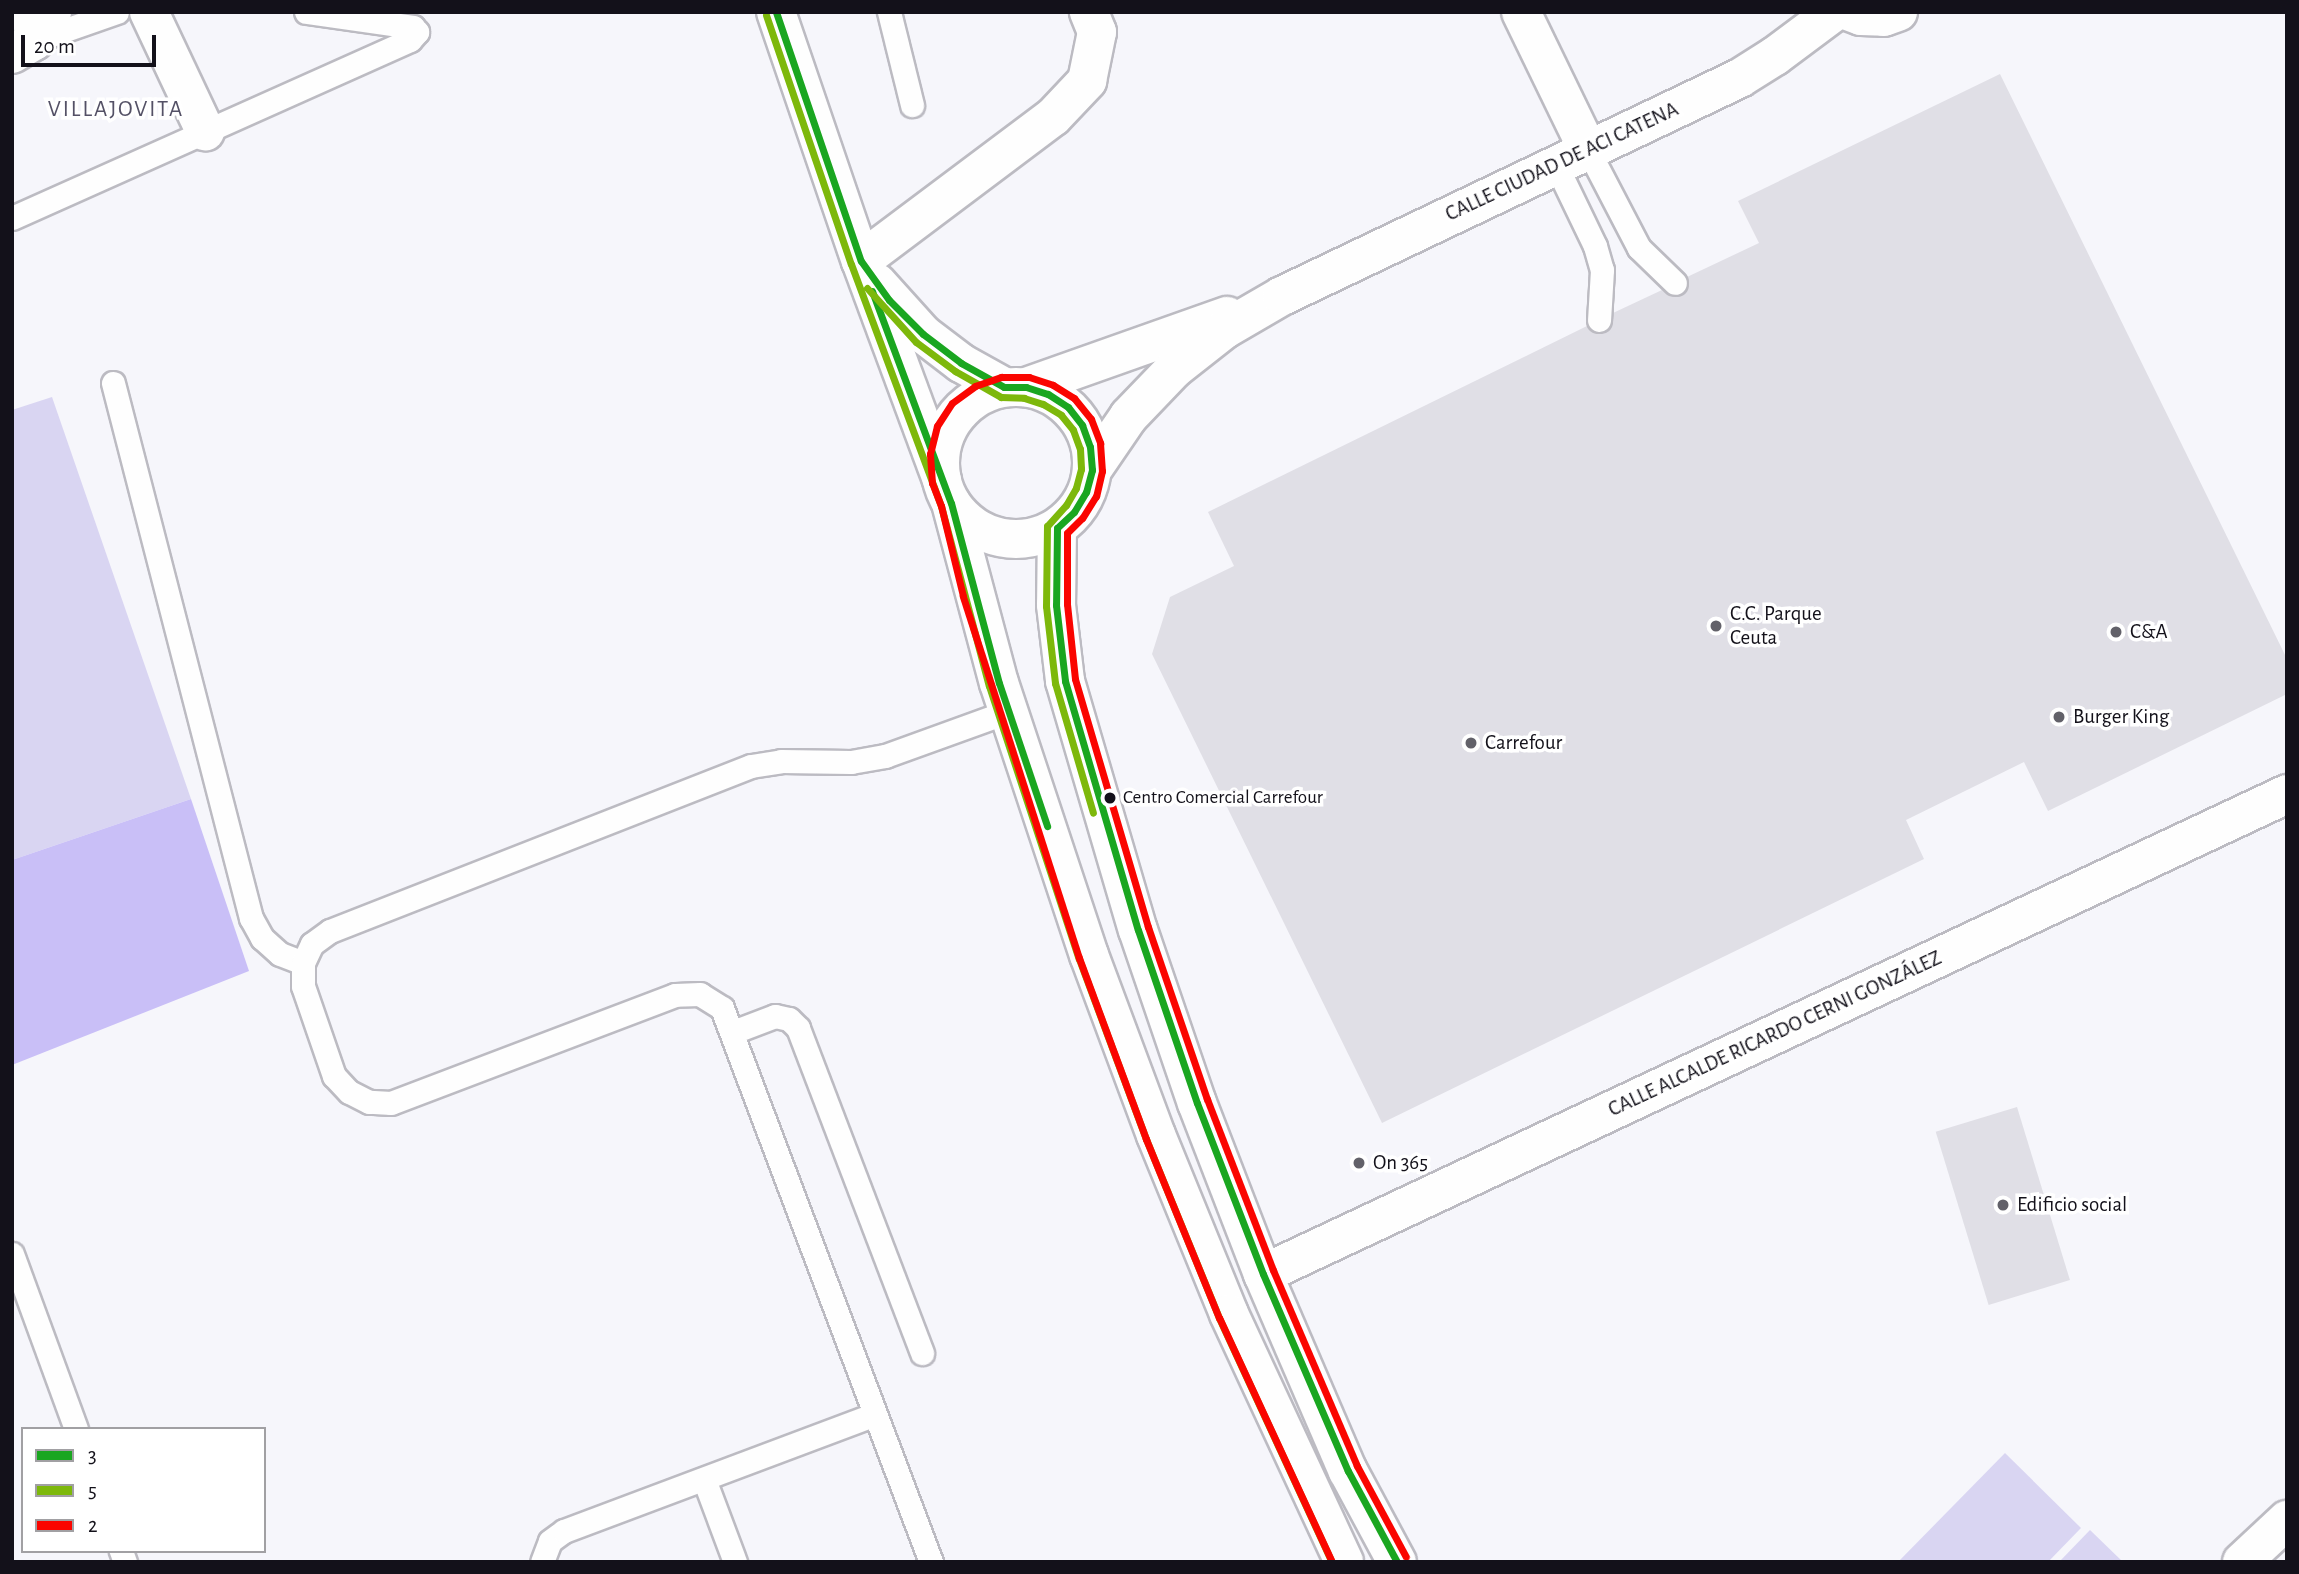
<!DOCTYPE html>
<meta charset="utf-8">
<style>
body{margin:0}
#map{position:relative;width:2299px;height:1574px;overflow:hidden;background:#f6f6fb;font-family:"Alegreya Sans",sans-serif}
div>[style]{position:absolute}
.green>*{inset:0;background:#d9d5f2}
.water>*{inset:0;background:#c9bff7}
.building>*{inset:0;background:#e0dfe6;transform-origin:0 0}
.roads{filter:drop-shadow(2px 0 #bcbbc2) drop-shadow(-2px 0 #bcbbc2) drop-shadow(0 2px #bcbbc2) drop-shadow(0 -2px #bcbbc2)}
.lane>*{height:23px;margin:-11.5px;padding:0 11.5px;transform-origin:11.5px;border-radius:11.5px;background:#fefefe}
.street>*{height:38px;margin:-19px;padding:0 19px;transform-origin:19px;border-radius:19px;background:#fefefe}
.highway>*{height:38px;margin:-19px;padding:0 19px;transform-origin:19px;border-radius:19px;background:#fefefe}
.highway>.ring{margin:-19px;padding:0;box-sizing:content-box;background:none;border:38px solid #fefefe;border-radius:50%}
.bus-1>*{height:7px;margin:-3.5px;padding:0 3.5px;transform-origin:3.5px;border-radius:3.5px;background:#1aa620}
.bus-2>*{height:7px;margin:-3.5px;padding:0 3.5px;transform-origin:3.5px;border-radius:3.5px;background:#7db80b}
.bus-3>*{height:7px;margin:-3.5px;padding:0 3.5px;transform-origin:3.5px;border-radius:3.5px;background:#fa0500}
.dots>*{width:19px;height:19px;translate:-50% -50%;box-sizing:border-box;border:4px solid #fff;border-radius:50%}
span{translate:-50% -50%;white-space:nowrap;text-align:center;line-height:1.15;-webkit-text-stroke:7px #fff;paint-order:stroke}
.bus-label{font-size:19px;color:#13111a}
.left{translate:0 -50%;text-align:left}
.street-label{font-size:21px;color:#13111a}
.poi-label{font-size:21px;color:#13111a}
.neighbourhood-label{font-size:23px;color:#545166;letter-spacing:2px}
.frame{position:absolute;inset:0;border:14px solid #13111a;pointer-events:none}
.legend{position:absolute;left:21px;top:1427px;width:245px;height:126px;box-sizing:border-box;background:#fff;border:2px solid #a1a0a3;margin:0;padding:9px 12px;list-style:none;font-size:21px;color:#13111a}
.legend li{display:flex;align-items:center;gap:14px;height:35px}
.legend b{width:35px;border:2px solid #a1a0a3}
.scale{position:absolute;left:21px;top:35px;width:135px;height:32px;box-sizing:border-box;border:4px solid #13111a;border-top:0;padding-left:9px;font-size:21px;line-height:24px;white-space:nowrap;color:#13111a;-webkit-text-stroke:5px #fff;paint-order:stroke}
</style>
<div id="map">
<div class="green">
<div style="clip-path:polygon(52px 397px,191px 799px,12px 860px,12px 410px)"></div>
<div style="clip-path:polygon(2005px 1453px,2081px 1528px,2048px 1562px,1898px 1562px)"></div>
<div style="clip-path:polygon(2090px 1530px,2123px 1562px,2059px 1562px)"></div>
</div>
<div class="water">
<div style="clip-path:polygon(191px 799px,249px 971px,12px 1065px,12px 860px)"></div>
</div>
<div class="building">
<div style="clip-path:polygon(2000px 74px,2287px 659px,2287px 694px,2048px 811px,2024px 762px,1906px 820px,1924px 859px,1382px 1123px,1152px 654px,1170px 597px,1234px 566px,1208px 512px,1587px 326px,1592px 332px,1605px 333px,1611px 327px,1613px 313px,1662px 290px,1671px 296px,1679px 296px,1688px 287px,1687px 277px,1759px 243px,1738px 201px)"></div>
<div style="left:2017px;top:1107px;width:181px;height:85px;rotate:73deg"></div>
</div>
<div class="roads">
<div class="lane">
<div style="left:17px;top:12px;width:34px;rotate:60deg"></div>
<div style="left:34px;top:41px;width:88px;rotate:-19.3deg"></div>
<div style="left:889px;top:12px;width:96px;rotate:76.1deg"></div>
<div style="left:1588px;top:150px;width:110px;rotate:62.5deg"></div>
<div style="left:1639px;top:248px;width:50px;rotate:44.2deg"></div>
<div style="left:1556px;top:165px;width:90px;rotate:64.3deg"></div>
<div style="left:1595px;top:246px;width:25px;rotate:74deg"></div>
<div style="left:1602px;top:270px;width:50px;rotate:93.4deg"></div>
<div style="left:12px;top:218px;width:436px;rotate:-24.1deg"></div>
<div style="left:410px;top:40px;width:11px;rotate:-49deg"></div>
<div style="left:417px;top:32px;width:6px;rotate:-129deg"></div>
<div style="left:413px;top:27px;width:108px;rotate:-172deg"></div>
<div style="left:113px;top:383px;width:553px;rotate:75.54deg"></div>
<div style="left:251px;top:918px;width:23px;rotate:61deg"></div>
<div style="left:262px;top:938px;width:24px;rotate:42deg"></div>
<div style="left:280px;top:954px;width:25px;rotate:21deg"></div>
<div style="left:733px;top:1032px;width:45px;rotate:-20.9deg"></div>
<div style="left:775px;top:1016px;width:14px;rotate:12deg"></div>
<div style="left:789px;top:1019px;width:13px;rotate:45deg"></div>
<div style="left:798px;top:1028px;width:348px;rotate:69.1deg"></div>
<div style="left:12px;top:1254px;width:186px;rotate:69.9deg"></div>
<div style="left:704px;top:1479px;width:89px;rotate:69.5deg"></div>
<div style="left:121px;top:1551px;width:12px;rotate:70deg"></div>
<div style="left:542px;top:1562px;width:22px;rotate:-69deg"></div>
<div style="left:550px;top:1541px;width:17px;rotate:-36deg"></div>
<div style="left:564px;top:1531px;width:332px;rotate:-20.6deg"></div>
<div style="left:931px;top:1562px;width:592px;rotate:-110.67deg"></div>
<div style="left:722px;top:1008px;width:26px;rotate:-148deg"></div>
<div style="left:700px;top:994px;width:25px;rotate:178deg"></div>
<div style="left:675px;top:995px;width:304px;rotate:159.2deg"></div>
<div style="left:391px;top:1103px;width:22px;rotate:-177deg"></div>
<div style="left:369px;top:1102px;width:22px;rotate:-153deg"></div>
<div style="left:349px;top:1092px;width:22px;rotate:-133deg"></div>
<div style="left:334px;top:1076px;width:95px;rotate:-109deg"></div>
<div style="left:303px;top:986px;width:23px;rotate:-90deg"></div>
<div style="left:303px;top:963px;width:21px;rotate:-65deg"></div>
<div style="left:312px;top:944px;width:22px;rotate:-36deg"></div>
<div style="left:330px;top:931px;width:452px;rotate:-21.4deg"></div>
<div style="left:751px;top:766px;width:30px;rotate:-9deg"></div>
<div style="left:781px;top:761px;width:70px;rotate:0.8deg"></div>
<div style="left:851px;top:762px;width:35px;rotate:-10deg"></div>
<div style="left:885px;top:756px;width:132px;rotate:-19.9deg"></div>
</div>
<div class="street">
<div style="left:149px;top:12px;width:132px;rotate:64.8deg"></div>
<div style="left:1521px;top:12px;width:153px;rotate:64.1deg"></div>
<div style="left:1850px;top:12px;width:12px;rotate:20deg"></div>
<div style="left:1861px;top:16px;width:23px;rotate:2deg"></div>
<div style="left:1884px;top:17px;width:15px;rotate:-20deg"></div>
<div style="left:12px;top:54px;width:26px;rotate:-31deg"></div>
<div style="left:34px;top:41px;width:34px;rotate:-58deg"></div>
<div style="left:861px;top:261px;width:240px;rotate:-36.9deg"></div>
<div style="left:1053px;top:117px;width:50px;rotate:-46.6deg"></div>
<div style="left:1087px;top:81px;width:50px;rotate:-78.5deg"></div>
<div style="left:1097px;top:32px;width:22px;rotate:-112deg"></div>
<div style="left:1026px;top:387px;width:213px;rotate:-19.5deg"></div>
<div style="left:1092px;top:470px;width:65px;rotate:-55.6deg"></div>
<div style="left:1129px;top:416px;width:65px;rotate:-46.2deg"></div>
<div style="left:1174px;top:369px;width:65px;rotate:-38.1deg"></div>
<div style="left:1225px;top:329px;width:66px;rotate:-30.1deg"></div>
<div style="left:1282px;top:296px;width:507px;rotate:-25.45deg"></div>
<div style="left:1740px;top:78px;width:41px;rotate:-32.2deg"></div>
<div style="left:1775px;top:56px;width:74px;rotate:-36.7deg"></div>
<div style="left:1263px;top:1274px;width:1131px;rotate:-25.11deg"></div>
<div style="left:2242px;top:1562px;width:62px;rotate:-43deg"></div>
</div>
<div class="highway">
<div style="left:776px;top:12px;width:263px;rotate:71.2deg"></div>
<div style="left:861px;top:261px;width:233px;rotate:69.7deg"></div>
<div style="left:877px;top:283px;width:69px;rotate:48deg"></div>
<div style="left:923px;top:334px;width:48px;rotate:37.3deg"></div>
<div style="left:961px;top:363px;width:49px;rotate:29.2deg"></div>
<div class="ring" style="left:940px;top:387px;width:114px;height:114px"></div>
<div style="left:951px;top:503px;width:186px;rotate:75.1deg"></div>
<div style="left:999px;top:683px;width:287px;rotate:71.7deg"></div>
<div style="left:1089px;top:955px;width:192px;rotate:69.6deg"></div>
<div style="left:1156px;top:1135px;width:193px;rotate:67.8deg"></div>
<div style="left:1229px;top:1314px;width:273px;rotate:65.1deg"></div>
<div style="left:1057px;top:528px;width:77px;rotate:90.7deg"></div>
<div style="left:1056px;top:605px;width:77px;rotate:83.2deg"></div>
<div style="left:1065px;top:681px;width:259px;rotate:73.7deg"></div>
<div style="left:1138px;top:930px;width:183px;rotate:71.2deg"></div>
<div style="left:1197px;top:1103px;width:183px;rotate:68.9deg"></div>
<div style="left:1263px;top:1274px;width:215px;rotate:66.7deg"></div>
<div style="left:1348px;top:1471px;width:103px;rotate:61.7deg"></div>
</div>
</div>
<div class="bus-1">
<div style="left:776px;top:12px;width:263px;rotate:71.2deg"></div>
<div style="left:861px;top:261px;width:48px;rotate:54.3deg"></div>
<div style="left:889px;top:300px;width:48px;rotate:45deg"></div>
<div style="left:923px;top:334px;width:48px;rotate:37.3deg"></div>
<div style="left:961px;top:363px;width:49px;rotate:29.2deg"></div>
<div style="left:1004px;top:387px;width:22px"></div>
<div style="left:1026px;top:387px;width:23px;rotate:18deg"></div>
<div style="left:1048px;top:394px;width:24px;rotate:33deg"></div>
<div style="left:1068px;top:407px;width:23px;rotate:52deg"></div>
<div style="left:1082px;top:425px;width:23px;rotate:70deg"></div>
<div style="left:1090px;top:447px;width:23px;rotate:85deg"></div>
<div style="left:1092px;top:470px;width:23px;rotate:105deg"></div>
<div style="left:1086px;top:492px;width:23px;rotate:121deg"></div>
<div style="left:1074px;top:512px;width:23px;rotate:137deg"></div>
<div style="left:1057px;top:528px;width:77px;rotate:90.7deg"></div>
<div style="left:1056px;top:605px;width:77px;rotate:83.2deg"></div>
<div style="left:1065px;top:681px;width:259px;rotate:73.7deg"></div>
<div style="left:1138px;top:930px;width:183px;rotate:71.2deg"></div>
<div style="left:1197px;top:1103px;width:183px;rotate:68.9deg"></div>
<div style="left:1263px;top:1274px;width:215px;rotate:66.7deg"></div>
<div style="left:1348px;top:1471px;width:103px;rotate:61.7deg"></div>
<div style="left:872px;top:291px;width:226px;rotate:69.6deg"></div>
<div style="left:951px;top:503px;width:186px;rotate:75.1deg"></div>
<div style="left:999px;top:683px;width:151px;rotate:71.4deg"></div>
</div>
<div class="bus-2">
<div style="left:766px;top:15px;width:263px;rotate:71.2deg"></div>
<div style="left:851px;top:264px;width:258px;rotate:69.6deg"></div>
<div style="left:941px;top:506px;width:186px;rotate:75.1deg"></div>
<div style="left:989px;top:686px;width:287px;rotate:71.8deg"></div>
<div style="left:1079px;top:959px;width:192px;rotate:69.6deg"></div>
<div style="left:1146px;top:1139px;width:193px;rotate:67.8deg"></div>
<div style="left:1219px;top:1318px;width:269px;rotate:65.2deg"></div>
<div style="left:867px;top:288px;width:73px;rotate:47.8deg"></div>
<div style="left:916px;top:342px;width:49px;rotate:36.6deg"></div>
<div style="left:955px;top:371px;width:53px;rotate:29.5deg"></div>
<div style="left:1001px;top:397px;width:23px;rotate:2deg"></div>
<div style="left:1024px;top:398px;width:20px;rotate:18deg"></div>
<div style="left:1043px;top:404px;width:21px;rotate:31deg"></div>
<div style="left:1061px;top:415px;width:19px;rotate:51deg"></div>
<div style="left:1073px;top:430px;width:20px;rotate:70deg"></div>
<div style="left:1080px;top:449px;width:20px;rotate:87deg"></div>
<div style="left:1081px;top:469px;width:20px;rotate:105deg"></div>
<div style="left:1076px;top:488px;width:20px;rotate:120deg"></div>
<div style="left:1066px;top:505px;width:28px;rotate:132deg"></div>
<div style="left:1047px;top:526px;width:80px;rotate:90.7deg"></div>
<div style="left:1046px;top:606px;width:78px;rotate:83.3deg"></div>
<div style="left:1055px;top:683px;width:135px;rotate:73.7deg"></div>
</div>
<div class="bus-3">
<div style="left:1332px;top:1562px;width:269px;rotate:-114.8deg"></div>
<div style="left:1219px;top:1318px;width:193px;rotate:-112.2deg"></div>
<div style="left:1146px;top:1139px;width:193px;rotate:-110.3deg"></div>
<div style="left:1079px;top:958px;width:380px;rotate:-107.8deg"></div>
<div style="left:963px;top:596px;width:93px;rotate:-103.7deg"></div>
<div style="left:941px;top:506px;width:25px;rotate:-111deg"></div>
<div style="left:932px;top:483px;width:29px;rotate:-94deg"></div>
<div style="left:930px;top:454px;width:29px;rotate:-76deg"></div>
<div style="left:937px;top:426px;width:27px;rotate:-57deg"></div>
<div style="left:952px;top:403px;width:29px;rotate:-36deg"></div>
<div style="left:975px;top:386px;width:28px;rotate:-19deg"></div>
<div style="left:1001px;top:377px;width:28px"></div>
<div style="left:1029px;top:377px;width:25px;rotate:18deg"></div>
<div style="left:1053px;top:385px;width:25px;rotate:32deg"></div>
<div style="left:1074px;top:398px;width:27px;rotate:51deg"></div>
<div style="left:1091px;top:419px;width:26px;rotate:69deg"></div>
<div style="left:1100px;top:443px;width:28px;rotate:86deg"></div>
<div style="left:1102px;top:471px;width:26px;rotate:103deg"></div>
<div style="left:1096px;top:496px;width:26px;rotate:122deg"></div>
<div style="left:1082px;top:518px;width:21px;rotate:135deg"></div>
<div style="left:1067px;top:533px;width:71px;rotate:90deg"></div>
<div style="left:1067px;top:604px;width:75px;rotate:83.9deg"></div>
<div style="left:1075px;top:679px;width:259px;rotate:73.6deg"></div>
<div style="left:1148px;top:927px;width:182px;rotate:71.1deg"></div>
<div style="left:1207px;top:1099px;width:183px;rotate:68.9deg"></div>
<div style="left:1273px;top:1270px;width:213px;rotate:66.8deg"></div>
<div style="left:1357px;top:1466px;width:103px;rotate:61.7deg"></div>
</div>
<div class="dots">
<div style="left:1716px;top:626px;background:#626169"></div>
<div style="left:2116px;top:632px;background:#626169"></div>
<div style="left:2059px;top:717px;background:#626169"></div>
<div style="left:1471px;top:743px;background:#626169"></div>
<div style="left:1110px;top:798px;background:#13111a"></div>
<div style="left:1359px;top:1163px;background:#626169"></div>
<div style="left:2003px;top:1205px;background:#626169"></div>
</div>
<div class="bus-label">
<span class="left" style="left:1123px;top:798px">Centro Comercial Carrefour</span>
</div>
<div class="street-label">
<span style="left:1562px;top:162px;rotate:-25deg">CALLE CIUDAD DE ACI CATENA</span>
<span style="left:1775px;top:1034px;rotate:-25deg">CALLE ALCALDE RICARDO CERNI GONZÁLEZ</span>
</div>
<div class="poi-label">
<span class="left" style="left:1730px;top:626px">C.C. Parque<br>Ceuta</span>
<span class="left" style="left:2130px;top:632px">C&amp;A</span>
<span class="left" style="left:2073px;top:717px">Burger King</span>
<span class="left" style="left:1485px;top:743px">Carrefour</span>
<span class="left" style="left:1373px;top:1163px">On 365</span>
<span class="left" style="left:2017px;top:1205px">Edificio social</span>
</div>
<div class="neighbourhood-label">
<span style="left:116px;top:110px">VILLAJOVITA</span>
</div>
<div class="frame"></div>
<ul class="legend">
<li><b style="height:9px;background:#1aa620"></b>3</li>
<li><b style="height:9px;background:#7db80b"></b>5</li>
<li><b style="height:9px;background:#fa0500"></b>2</li>
</ul>
<div class="scale">20 m</div>
</div>
